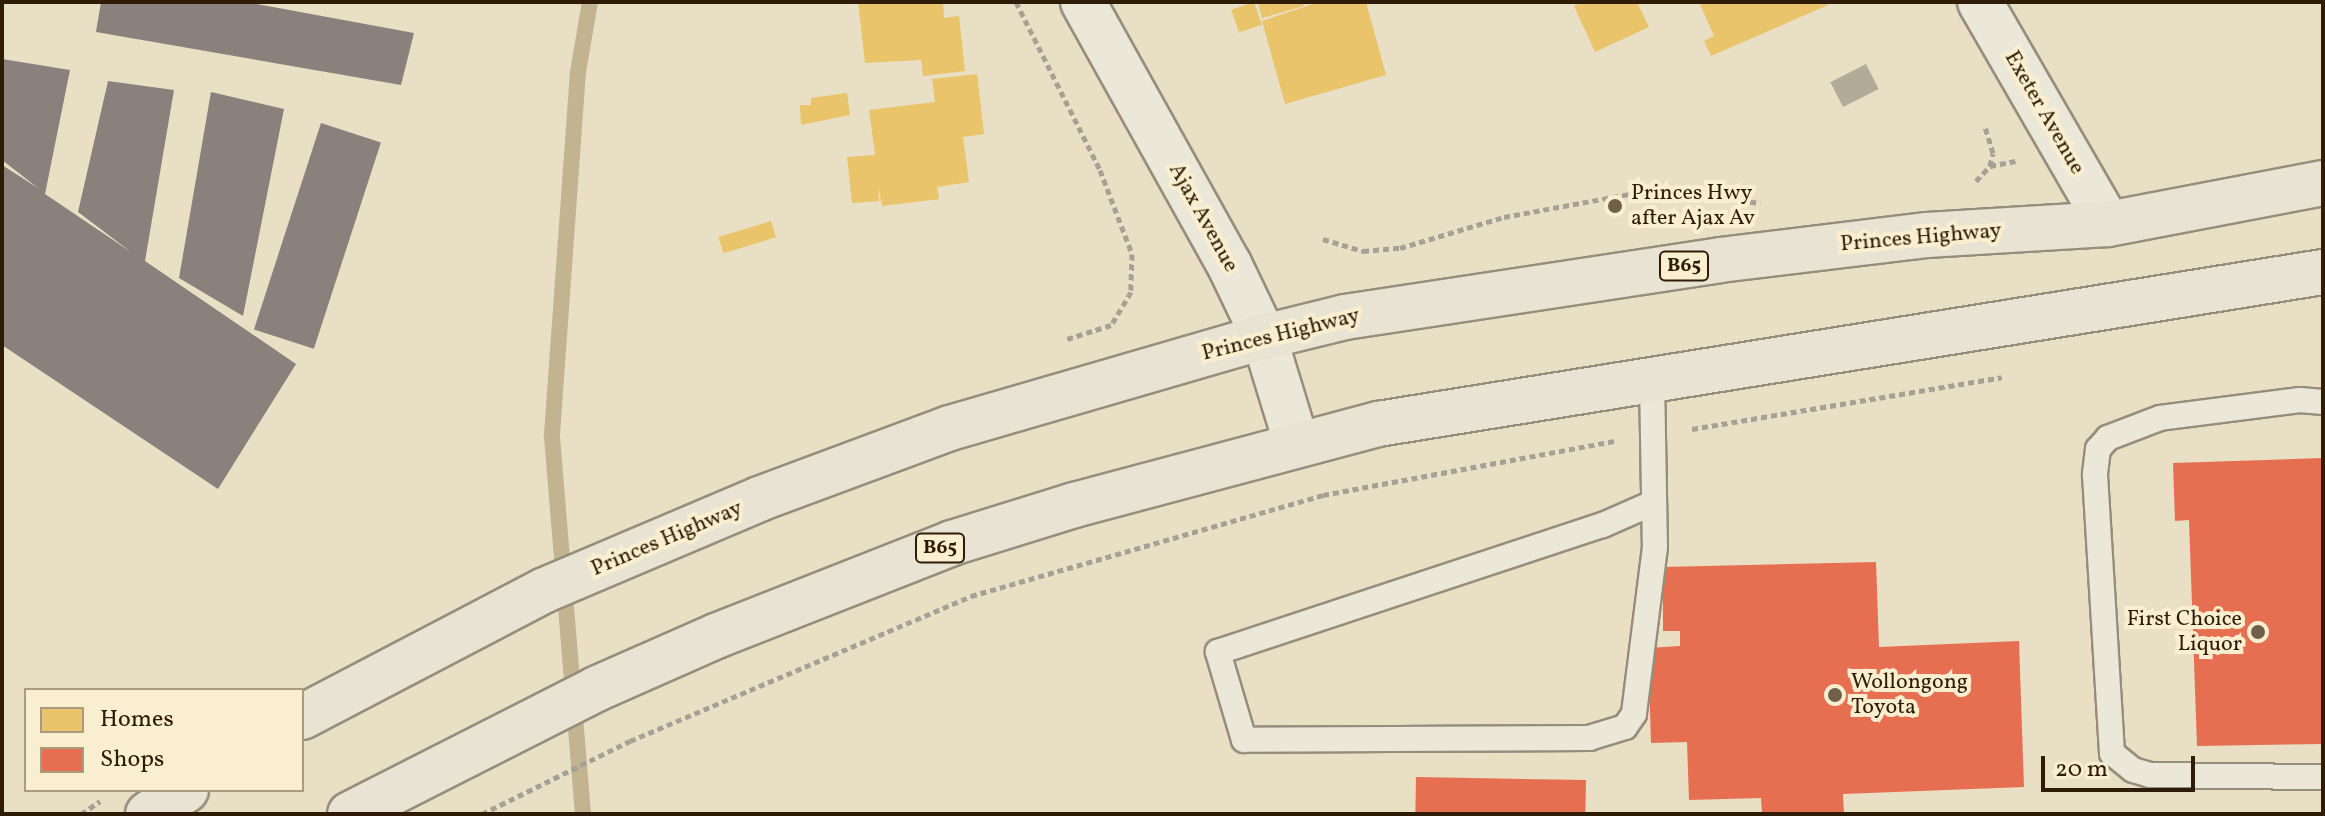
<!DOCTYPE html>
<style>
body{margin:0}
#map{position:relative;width:2325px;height:816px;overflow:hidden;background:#e8dfc5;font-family:Vollkorn,serif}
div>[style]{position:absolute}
.homes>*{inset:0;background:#e9c46a;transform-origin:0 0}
.shops>*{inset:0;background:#e76f51;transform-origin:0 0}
.industry>*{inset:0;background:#8a817c;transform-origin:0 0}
.stream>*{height:16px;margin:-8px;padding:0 8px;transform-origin:8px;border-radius:8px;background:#c2b491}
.building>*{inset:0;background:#b2ab98;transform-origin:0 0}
.path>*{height:5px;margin-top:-2.5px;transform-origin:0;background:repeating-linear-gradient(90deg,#a7a195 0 6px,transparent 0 10px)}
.roads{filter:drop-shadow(2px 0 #968e7c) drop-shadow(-2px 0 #968e7c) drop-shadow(0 2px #968e7c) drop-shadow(0 -2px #968e7c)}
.service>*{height:24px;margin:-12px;padding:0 12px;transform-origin:12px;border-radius:12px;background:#ebe7d9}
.minor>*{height:44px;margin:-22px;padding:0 22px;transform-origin:22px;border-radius:22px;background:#ebe7d9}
.primary>*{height:44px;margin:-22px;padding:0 22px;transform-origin:22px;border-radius:22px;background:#e8e3d3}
.dots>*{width:22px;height:22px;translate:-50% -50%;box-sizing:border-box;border:4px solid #f9efd0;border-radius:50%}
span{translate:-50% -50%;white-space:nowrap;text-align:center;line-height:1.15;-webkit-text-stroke:8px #f9efd0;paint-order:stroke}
.shield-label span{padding:2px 6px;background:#f9efd0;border:2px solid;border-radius:6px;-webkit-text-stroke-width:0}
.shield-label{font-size:20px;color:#2f1c06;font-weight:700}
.street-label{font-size:22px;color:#2f1c06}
.poi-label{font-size:22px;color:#2f1c06}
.left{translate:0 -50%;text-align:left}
.right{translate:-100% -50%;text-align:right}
.frame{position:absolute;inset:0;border:4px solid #2f1c06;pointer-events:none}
.legend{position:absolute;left:24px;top:688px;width:280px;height:104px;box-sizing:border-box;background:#f9efd0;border:2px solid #a89b7f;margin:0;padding:10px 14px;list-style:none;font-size:24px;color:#2f1c06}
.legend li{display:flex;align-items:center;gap:16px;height:40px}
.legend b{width:40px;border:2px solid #a89b7f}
.scale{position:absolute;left:2041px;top:756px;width:154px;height:36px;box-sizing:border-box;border:4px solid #2f1c06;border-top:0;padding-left:10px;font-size:24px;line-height:28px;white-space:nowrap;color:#2f1c06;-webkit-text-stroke:6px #f9efd0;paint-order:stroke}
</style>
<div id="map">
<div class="homes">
<div style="clip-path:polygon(858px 2px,943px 2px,944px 18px,959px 16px,965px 71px,923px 76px,921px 60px,865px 63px)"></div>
<div style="left:1254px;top:2px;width:24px;height:24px;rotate:71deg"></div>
<div style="clip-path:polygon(1258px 2px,1303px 2px,1304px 6px,1262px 18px)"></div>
<div style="clip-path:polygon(1319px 2px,1366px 2px,1386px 75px,1285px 104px,1262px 21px)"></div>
<div style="clip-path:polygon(1583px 2px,1637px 2px,1649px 27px,1595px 52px,1574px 6px)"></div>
<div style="clip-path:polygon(1699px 2px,1827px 2px,1828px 5px,1711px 56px,1704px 41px,1714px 36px)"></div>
<div style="clip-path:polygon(977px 74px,984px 134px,963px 137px,969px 182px,937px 187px,939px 199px,882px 206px,878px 186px,879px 201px,852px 203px,847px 157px,875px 155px,869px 110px,935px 102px,932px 79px)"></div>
<div style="clip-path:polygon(847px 93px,850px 115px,801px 125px,800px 105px,811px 105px,811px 98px)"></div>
<div style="left:771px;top:221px;width:17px;height:55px;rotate:73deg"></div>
</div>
<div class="shops">
<div style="clip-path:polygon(2323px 458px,2323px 744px,2197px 746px,2189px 520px,2175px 521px,2173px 463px)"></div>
<div style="clip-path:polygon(1876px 562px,1879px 647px,2019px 641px,2024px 787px,1843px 794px,1844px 814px,1762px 814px,1761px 798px,1689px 800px,1687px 742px,1651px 743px,1648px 648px,1680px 646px,1680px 631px,1663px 631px,1663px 567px)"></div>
<div style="left:1416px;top:777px;width:170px;height:37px;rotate:1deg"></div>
</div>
<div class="industry">
<div style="clip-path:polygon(101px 2px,246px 2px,414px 33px,401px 85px,96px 32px)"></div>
<div style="clip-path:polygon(2px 59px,70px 70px,45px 194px,131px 252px,78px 212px,108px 81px,174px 90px,145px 261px,296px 364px,218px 489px,2px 345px,2px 165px,38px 188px,2px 160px)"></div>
<div style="clip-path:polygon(211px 92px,284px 109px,243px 316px,179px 278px)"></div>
<div style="left:321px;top:123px;width:63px;height:217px;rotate:18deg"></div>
</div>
<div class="stream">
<div style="left:583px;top:814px;width:381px;rotate:-94.7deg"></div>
<div style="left:552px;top:434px;width:363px;rotate:-85.9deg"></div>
<div style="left:578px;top:72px;width:71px;rotate:-80.3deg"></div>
</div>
<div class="building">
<div style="left:1866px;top:64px;width:28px;height:40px;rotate:63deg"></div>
</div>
<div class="path">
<div style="left:1016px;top:2px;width:188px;rotate:63.4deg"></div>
<div style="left:1100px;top:170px;width:90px;rotate:69.1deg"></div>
<div style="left:1132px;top:254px;width:38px;rotate:92deg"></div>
<div style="left:1131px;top:292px;width:39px;rotate:121deg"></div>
<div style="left:1111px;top:325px;width:49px;rotate:162.3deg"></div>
<div style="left:1990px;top:166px;width:26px;rotate:-11deg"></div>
<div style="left:1976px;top:181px;width:21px;rotate:-47deg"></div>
<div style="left:1990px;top:166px;width:13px;rotate:-77deg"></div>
<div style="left:1993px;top:153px;width:30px;rotate:-107deg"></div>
<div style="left:1323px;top:239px;width:42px;rotate:16.7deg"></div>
<div style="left:1363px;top:251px;width:37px;rotate:-5deg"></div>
<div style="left:1400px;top:248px;width:109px;rotate:-16.6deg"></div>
<div style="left:1504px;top:217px;width:138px;rotate:-10.4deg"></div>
<div style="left:1640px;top:192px;width:31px;rotate:-2deg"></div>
<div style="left:1671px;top:191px;width:90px;rotate:7.7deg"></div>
<div style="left:1692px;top:429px;width:314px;rotate:-9.5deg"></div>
<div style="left:81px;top:814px;width:23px;rotate:-34deg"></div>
<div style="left:482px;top:814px;width:165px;rotate:-26.3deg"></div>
<div style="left:630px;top:741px;width:371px;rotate:-23deg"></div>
<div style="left:971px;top:596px;width:366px;rotate:-16deg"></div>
<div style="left:1323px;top:495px;width:297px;rotate:-10.5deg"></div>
</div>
<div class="roads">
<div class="service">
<div style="left:1652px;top:379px;width:168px;rotate:89deg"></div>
<div style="left:1655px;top:547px;width:168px;rotate:97.2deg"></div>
<div style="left:1634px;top:714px;width:16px;rotate:125deg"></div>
<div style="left:1625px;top:727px;width:37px;rotate:163deg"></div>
<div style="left:1590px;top:738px;width:346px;rotate:179.7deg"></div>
<div style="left:1244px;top:740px;width:92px;rotate:-106.5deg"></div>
<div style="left:1218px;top:652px;width:405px;rotate:-18.3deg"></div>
<div style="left:1603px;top:525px;width:55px;rotate:-23.7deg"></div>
<div style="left:2323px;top:402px;width:23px;rotate:-175deg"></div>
<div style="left:2300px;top:400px;width:141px;rotate:172.7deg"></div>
<div style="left:2160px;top:418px;width:56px;rotate:159deg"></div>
<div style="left:2108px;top:438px;width:15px;rotate:132deg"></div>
<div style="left:2098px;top:449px;width:26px;rotate:97deg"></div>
<div style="left:2095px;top:475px;width:279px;rotate:86.5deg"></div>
<div style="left:2112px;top:753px;width:27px;rotate:39deg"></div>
<div style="left:2133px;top:770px;width:18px;rotate:16deg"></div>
<div style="left:2150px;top:775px;width:173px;rotate:0.7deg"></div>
</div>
<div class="minor">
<div style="left:1083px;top:2px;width:300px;rotate:60.9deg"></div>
<div style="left:1229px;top:264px;width:81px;rotate:64.4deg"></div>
<div style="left:1264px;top:337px;width:113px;rotate:73deg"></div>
<div style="left:1980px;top:2px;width:256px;rotate:60deg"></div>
</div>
<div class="primary">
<div style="left:302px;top:717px;width:274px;rotate:-27.6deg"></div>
<div style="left:545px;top:590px;width:233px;rotate:-23deg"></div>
<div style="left:759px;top:499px;width:204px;rotate:-20.4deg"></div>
<div style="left:950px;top:428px;width:327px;rotate:-16.2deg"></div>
<div style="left:1264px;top:337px;width:83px;rotate:-13.9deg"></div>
<div style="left:1345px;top:317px;width:379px;rotate:-8.6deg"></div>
<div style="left:1720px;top:260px;width:209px;rotate:-6.9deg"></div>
<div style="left:1927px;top:235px;width:181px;rotate:-3.5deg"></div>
<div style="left:2108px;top:224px;width:219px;rotate:-10.8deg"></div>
<div style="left:148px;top:814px;width:45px;rotate:-32.3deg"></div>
<div style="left:350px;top:814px;width:276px;rotate:-26.9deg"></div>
<div style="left:596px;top:689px;width:131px;rotate:-23.8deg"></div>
<div style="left:716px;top:636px;width:254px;rotate:-21.5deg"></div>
<div style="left:952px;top:543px;width:128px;rotate:-17.3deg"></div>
<div style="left:1074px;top:505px;width:315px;rotate:-14.9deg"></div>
<div style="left:1378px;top:424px;width:957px;rotate:-9.14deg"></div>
</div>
</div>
<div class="dots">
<div style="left:1615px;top:206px;background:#706049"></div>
<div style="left:2258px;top:632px;background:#706049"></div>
<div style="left:1835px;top:695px;background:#706049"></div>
</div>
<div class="shield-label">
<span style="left:1684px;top:266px">B65</span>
<span style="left:940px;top:548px">B65</span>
</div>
<div class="street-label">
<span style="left:2044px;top:113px;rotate:60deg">Exeter Avenue</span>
<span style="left:1203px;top:218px;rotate:61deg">Ajax Avenue</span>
<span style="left:1921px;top:238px;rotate:-5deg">Princes Highway</span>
<span style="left:1281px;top:335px;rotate:-14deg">Princes Highway</span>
<span style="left:667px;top:539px;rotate:-23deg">Princes Highway</span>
</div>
<div class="poi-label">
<span class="left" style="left:1631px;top:206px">Princes Hwy<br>after Ajax Av</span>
<span class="right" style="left:2242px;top:632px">First Choice<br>Liquor</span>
<span class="left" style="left:1851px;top:695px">Wollongong<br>Toyota</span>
</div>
<div class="frame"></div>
<ul class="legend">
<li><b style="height:22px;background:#e9c46a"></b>Homes</li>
<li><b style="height:22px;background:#e76f51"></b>Shops</li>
</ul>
<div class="scale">20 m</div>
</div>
